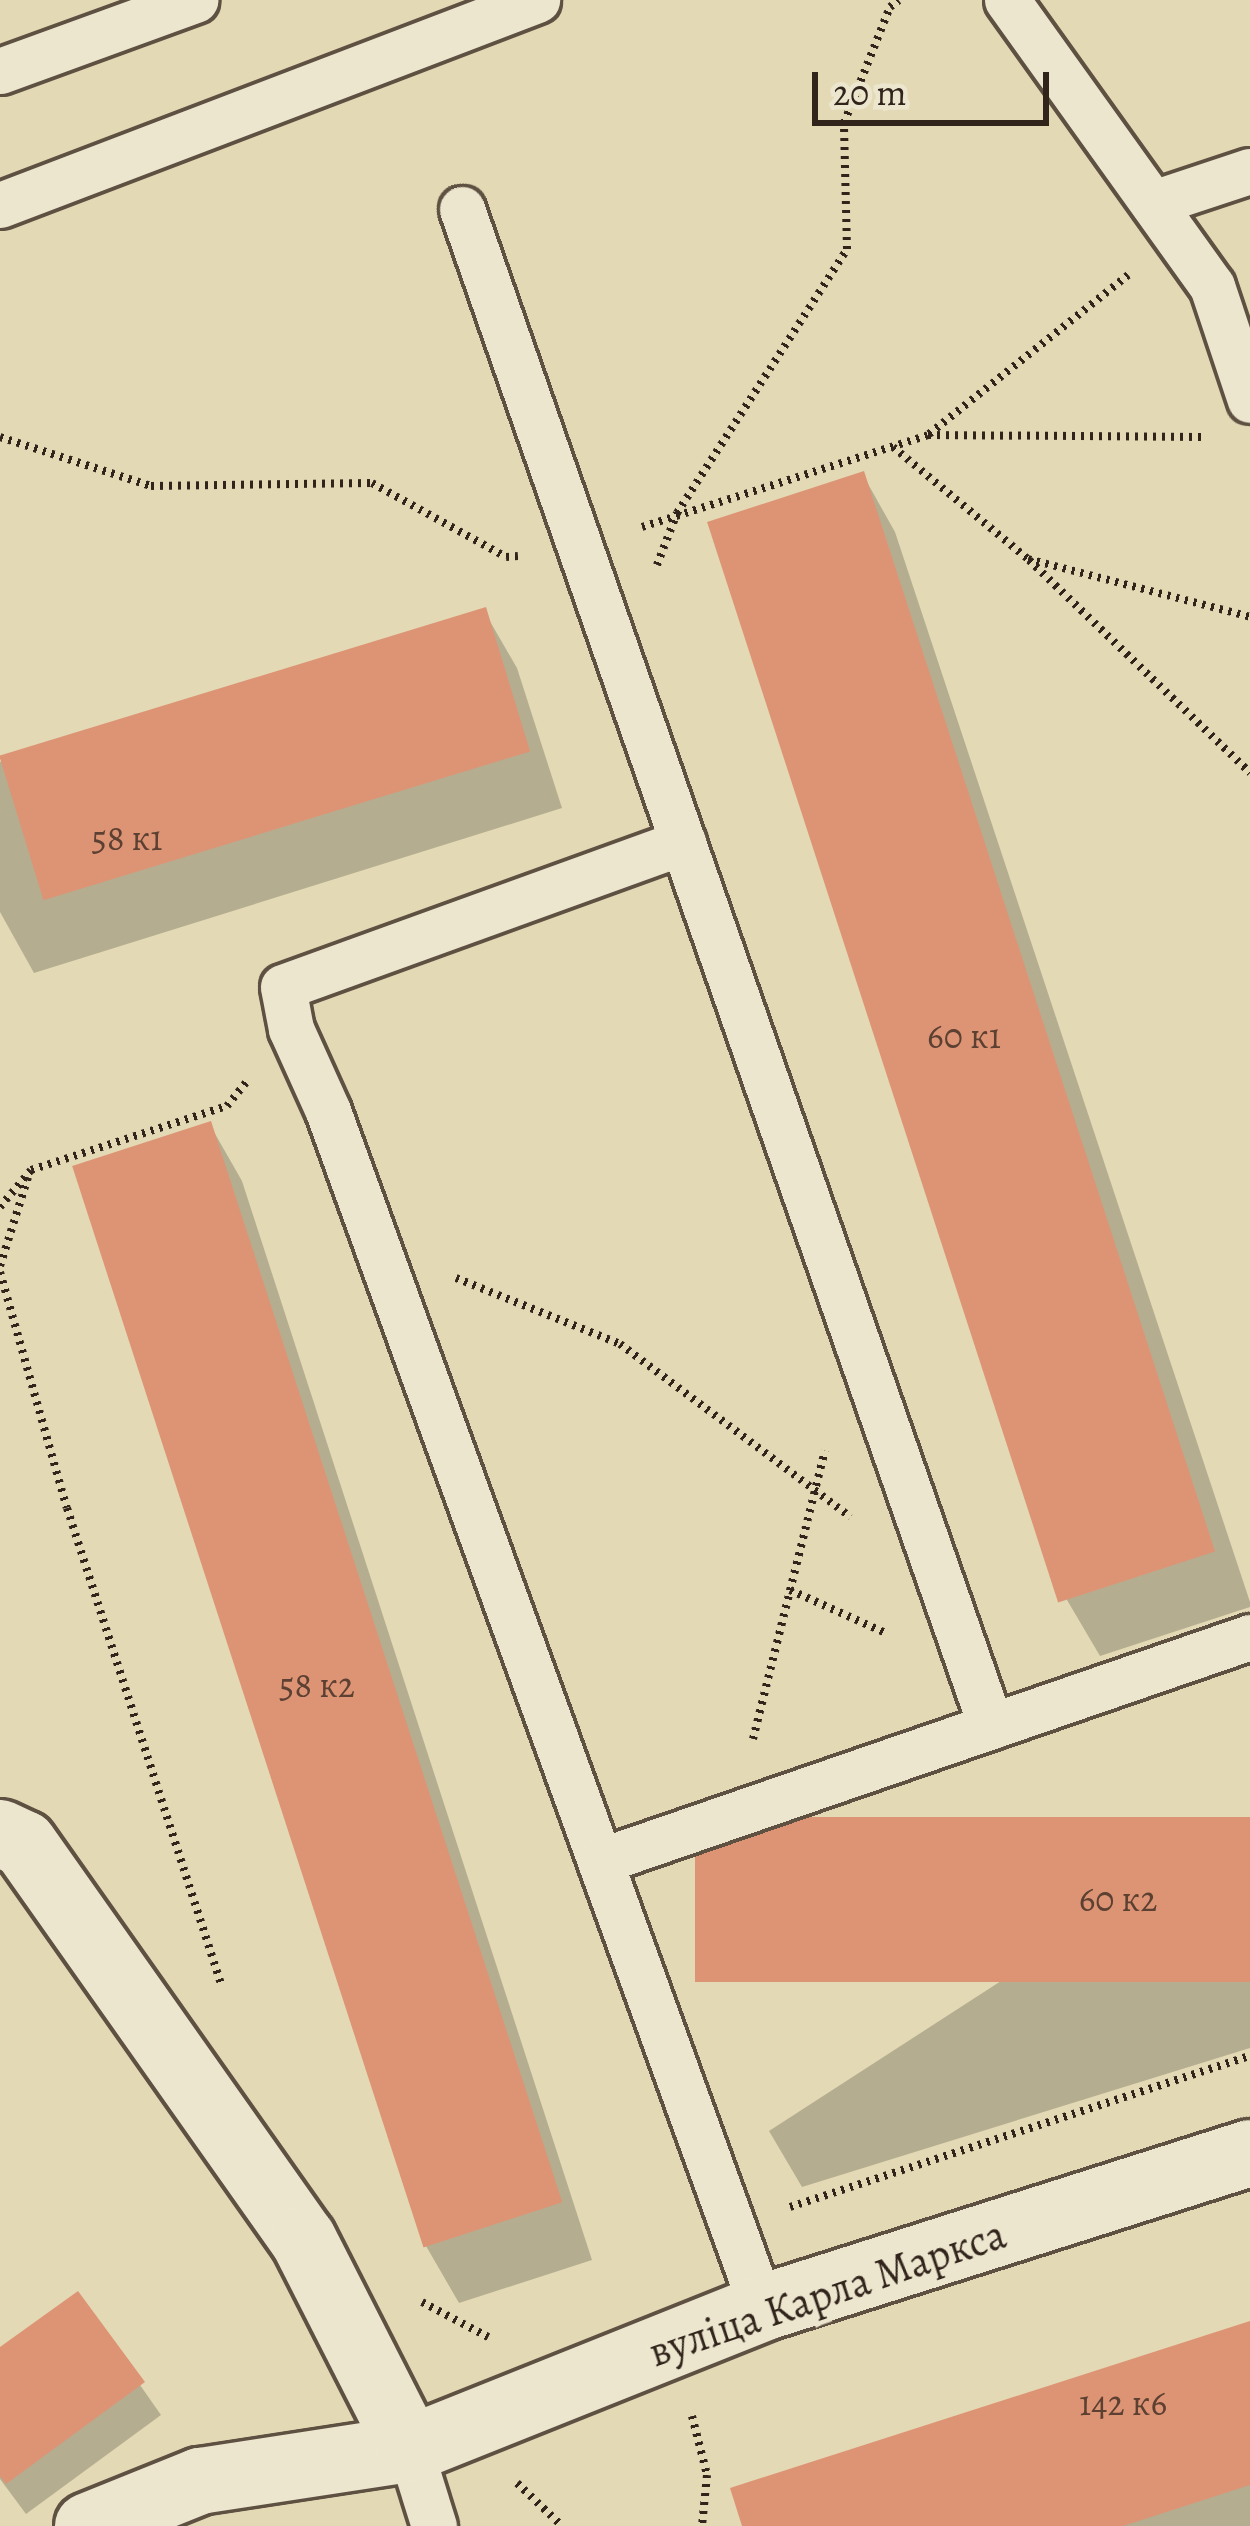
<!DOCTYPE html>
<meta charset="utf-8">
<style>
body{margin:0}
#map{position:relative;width:1250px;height:2526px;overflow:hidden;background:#e3d9b5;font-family:Alegreya,serif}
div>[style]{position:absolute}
.shadow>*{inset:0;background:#0003}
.building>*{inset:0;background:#dd9475;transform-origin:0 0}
.path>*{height:8px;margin-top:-4px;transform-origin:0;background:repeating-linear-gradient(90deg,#31241b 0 3px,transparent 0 9px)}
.roads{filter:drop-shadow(3px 0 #5e5142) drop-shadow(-3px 0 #5e5142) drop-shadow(0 3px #5e5142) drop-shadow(0 -3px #5e5142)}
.service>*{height:45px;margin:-22.5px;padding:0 22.5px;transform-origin:22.5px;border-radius:22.5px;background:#ede6cf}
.minor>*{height:66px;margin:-33px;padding:0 33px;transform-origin:33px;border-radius:33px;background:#ede6cf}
span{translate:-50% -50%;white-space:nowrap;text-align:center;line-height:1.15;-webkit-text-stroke:9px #ede6cf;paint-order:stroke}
.number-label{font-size:36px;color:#5c4032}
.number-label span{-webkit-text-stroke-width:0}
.street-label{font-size:42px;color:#31241b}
.scale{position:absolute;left:812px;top:72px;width:237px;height:54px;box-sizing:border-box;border:6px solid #31241b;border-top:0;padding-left:15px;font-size:36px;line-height:42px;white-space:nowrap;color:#31241b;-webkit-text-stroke:9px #ede6cf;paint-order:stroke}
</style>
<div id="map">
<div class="shadow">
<div style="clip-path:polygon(863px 475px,895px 532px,1250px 1602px,1250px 1607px,1100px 1656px,1067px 1600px)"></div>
<div style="clip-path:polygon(484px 611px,517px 668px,562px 808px,34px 973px,0 912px,0 762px)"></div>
<div style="clip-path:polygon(210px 1125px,242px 1181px,592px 2260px,459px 2303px,426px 2246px,76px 1169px)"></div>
<div style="clip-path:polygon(1250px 1820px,1250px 2048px,802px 2187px,769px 2131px)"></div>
<div style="clip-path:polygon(77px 2295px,161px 2415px,26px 2514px,0 2479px,0 2351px)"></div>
<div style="clip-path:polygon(1250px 2324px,1250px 2526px,745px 2526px)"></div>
</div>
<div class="building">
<div style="left:864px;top:471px;width:1136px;height:165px;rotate:72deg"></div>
<div style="left:486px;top:607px;width:151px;height:509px;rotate:73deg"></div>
<div style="left:211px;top:1121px;width:1137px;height:146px;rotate:72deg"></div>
<div style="left:1250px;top:1817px;width:165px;height:555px;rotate:90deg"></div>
<div style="clip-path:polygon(78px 2291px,145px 2382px,6px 2484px,0 2476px,0 2347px)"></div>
<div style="clip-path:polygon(1250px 2321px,1250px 2485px,1123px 2526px,742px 2526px,730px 2488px)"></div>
</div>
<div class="path">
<div style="left:929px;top:434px;width:255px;rotate:-38.6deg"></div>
<div style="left:0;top:437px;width:159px;rotate:18deg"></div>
<div style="left:151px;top:486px;width:221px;rotate:-0.8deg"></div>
<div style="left:372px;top:483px;width:153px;rotate:28.9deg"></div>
<div style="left:506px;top:557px;width:12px;rotate:-5deg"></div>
<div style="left:893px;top:447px;width:175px;rotate:39.7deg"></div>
<div style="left:1028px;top:559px;width:229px;rotate:14.6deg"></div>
<div style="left:642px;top:527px;width:300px;rotate:-17.8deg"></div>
<div style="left:928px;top:435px;width:273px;rotate:0.4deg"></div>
<div style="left:1029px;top:560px;width:307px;rotate:43.9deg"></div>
<div style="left:657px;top:565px;width:56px;rotate:-69deg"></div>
<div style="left:677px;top:513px;width:314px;rotate:-57.2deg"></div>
<div style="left:847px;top:249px;width:126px;rotate:-91.4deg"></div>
<div style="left:844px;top:123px;width:125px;rotate:-68.4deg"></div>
<div style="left:890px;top:7px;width:11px;rotate:-38deg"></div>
<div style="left:0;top:1207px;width:48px;rotate:-50deg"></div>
<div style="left:31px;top:1170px;width:206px;rotate:-18.1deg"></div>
<div style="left:227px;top:1106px;width:33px;rotate:-51deg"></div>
<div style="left:0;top:1266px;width:93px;rotate:-72.5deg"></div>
<div style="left:0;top:1272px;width:245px;rotate:74.2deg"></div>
<div style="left:67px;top:1508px;width:503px;rotate:72.07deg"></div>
<div style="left:456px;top:1278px;width:177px;rotate:21.9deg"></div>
<div style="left:620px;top:1344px;width:288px;rotate:36.9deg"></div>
<div style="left:790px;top:1590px;width:107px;rotate:24.2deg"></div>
<div style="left:753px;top:1739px;width:297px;rotate:-76deg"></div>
<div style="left:790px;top:2207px;width:484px;rotate:-18.2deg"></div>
<div style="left:422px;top:2302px;width:75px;rotate:27.9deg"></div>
<div style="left:692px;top:2416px;width:61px;rotate:75.7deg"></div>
<div style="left:707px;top:2475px;width:51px;rotate:95.6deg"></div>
<div style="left:517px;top:2483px;width:62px;rotate:43.7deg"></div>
</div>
<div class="roads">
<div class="service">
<div style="left:1007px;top:0;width:352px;rotate:54.4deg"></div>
<div style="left:1212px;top:286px;width:120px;rotate:71.6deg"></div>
<div style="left:0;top:71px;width:208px;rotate:-20deg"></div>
<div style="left:1153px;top:203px;width:102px;rotate:-18.3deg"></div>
<div style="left:0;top:205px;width:575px;rotate:-20.89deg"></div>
<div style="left:462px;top:209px;width:1607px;rotate:70.78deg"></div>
<div style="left:683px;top:842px;width:425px;rotate:160.1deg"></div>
<div style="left:283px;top:987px;width:43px;rotate:79.2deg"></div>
<div style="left:291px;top:1029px;width:90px;rotate:65.7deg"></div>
<div style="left:328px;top:1111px;width:1273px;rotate:70.07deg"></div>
<div style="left:600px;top:1861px;width:688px;rotate:-19.01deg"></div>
<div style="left:410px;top:2449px;width:81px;rotate:72.7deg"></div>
</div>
<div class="minor">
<div style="left:0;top:1833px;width:26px;rotate:25deg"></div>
<div style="left:24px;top:1844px;width:484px;rotate:54.8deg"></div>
<div style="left:303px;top:2239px;width:236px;rotate:63deg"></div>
<div style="left:88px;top:2526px;width:121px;rotate:-21.9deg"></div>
<div style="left:200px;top:2481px;width:212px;rotate:-8.7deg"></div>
<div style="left:410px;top:2449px;width:379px;rotate:-21.8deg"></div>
<div style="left:762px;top:2308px;width:512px;rotate:-17.62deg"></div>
</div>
</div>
<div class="number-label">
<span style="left:127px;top:838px">58 к1</span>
<span style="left:964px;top:1036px">60 к1</span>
<span style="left:317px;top:1685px">58 к2</span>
<span style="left:1118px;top:1899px">60 к2</span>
<span style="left:1123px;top:2403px">142 к6</span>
</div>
<div class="street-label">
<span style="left:827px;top:2293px;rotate:-19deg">вуліца Карла Маркса</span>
</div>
<div class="scale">20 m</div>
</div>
